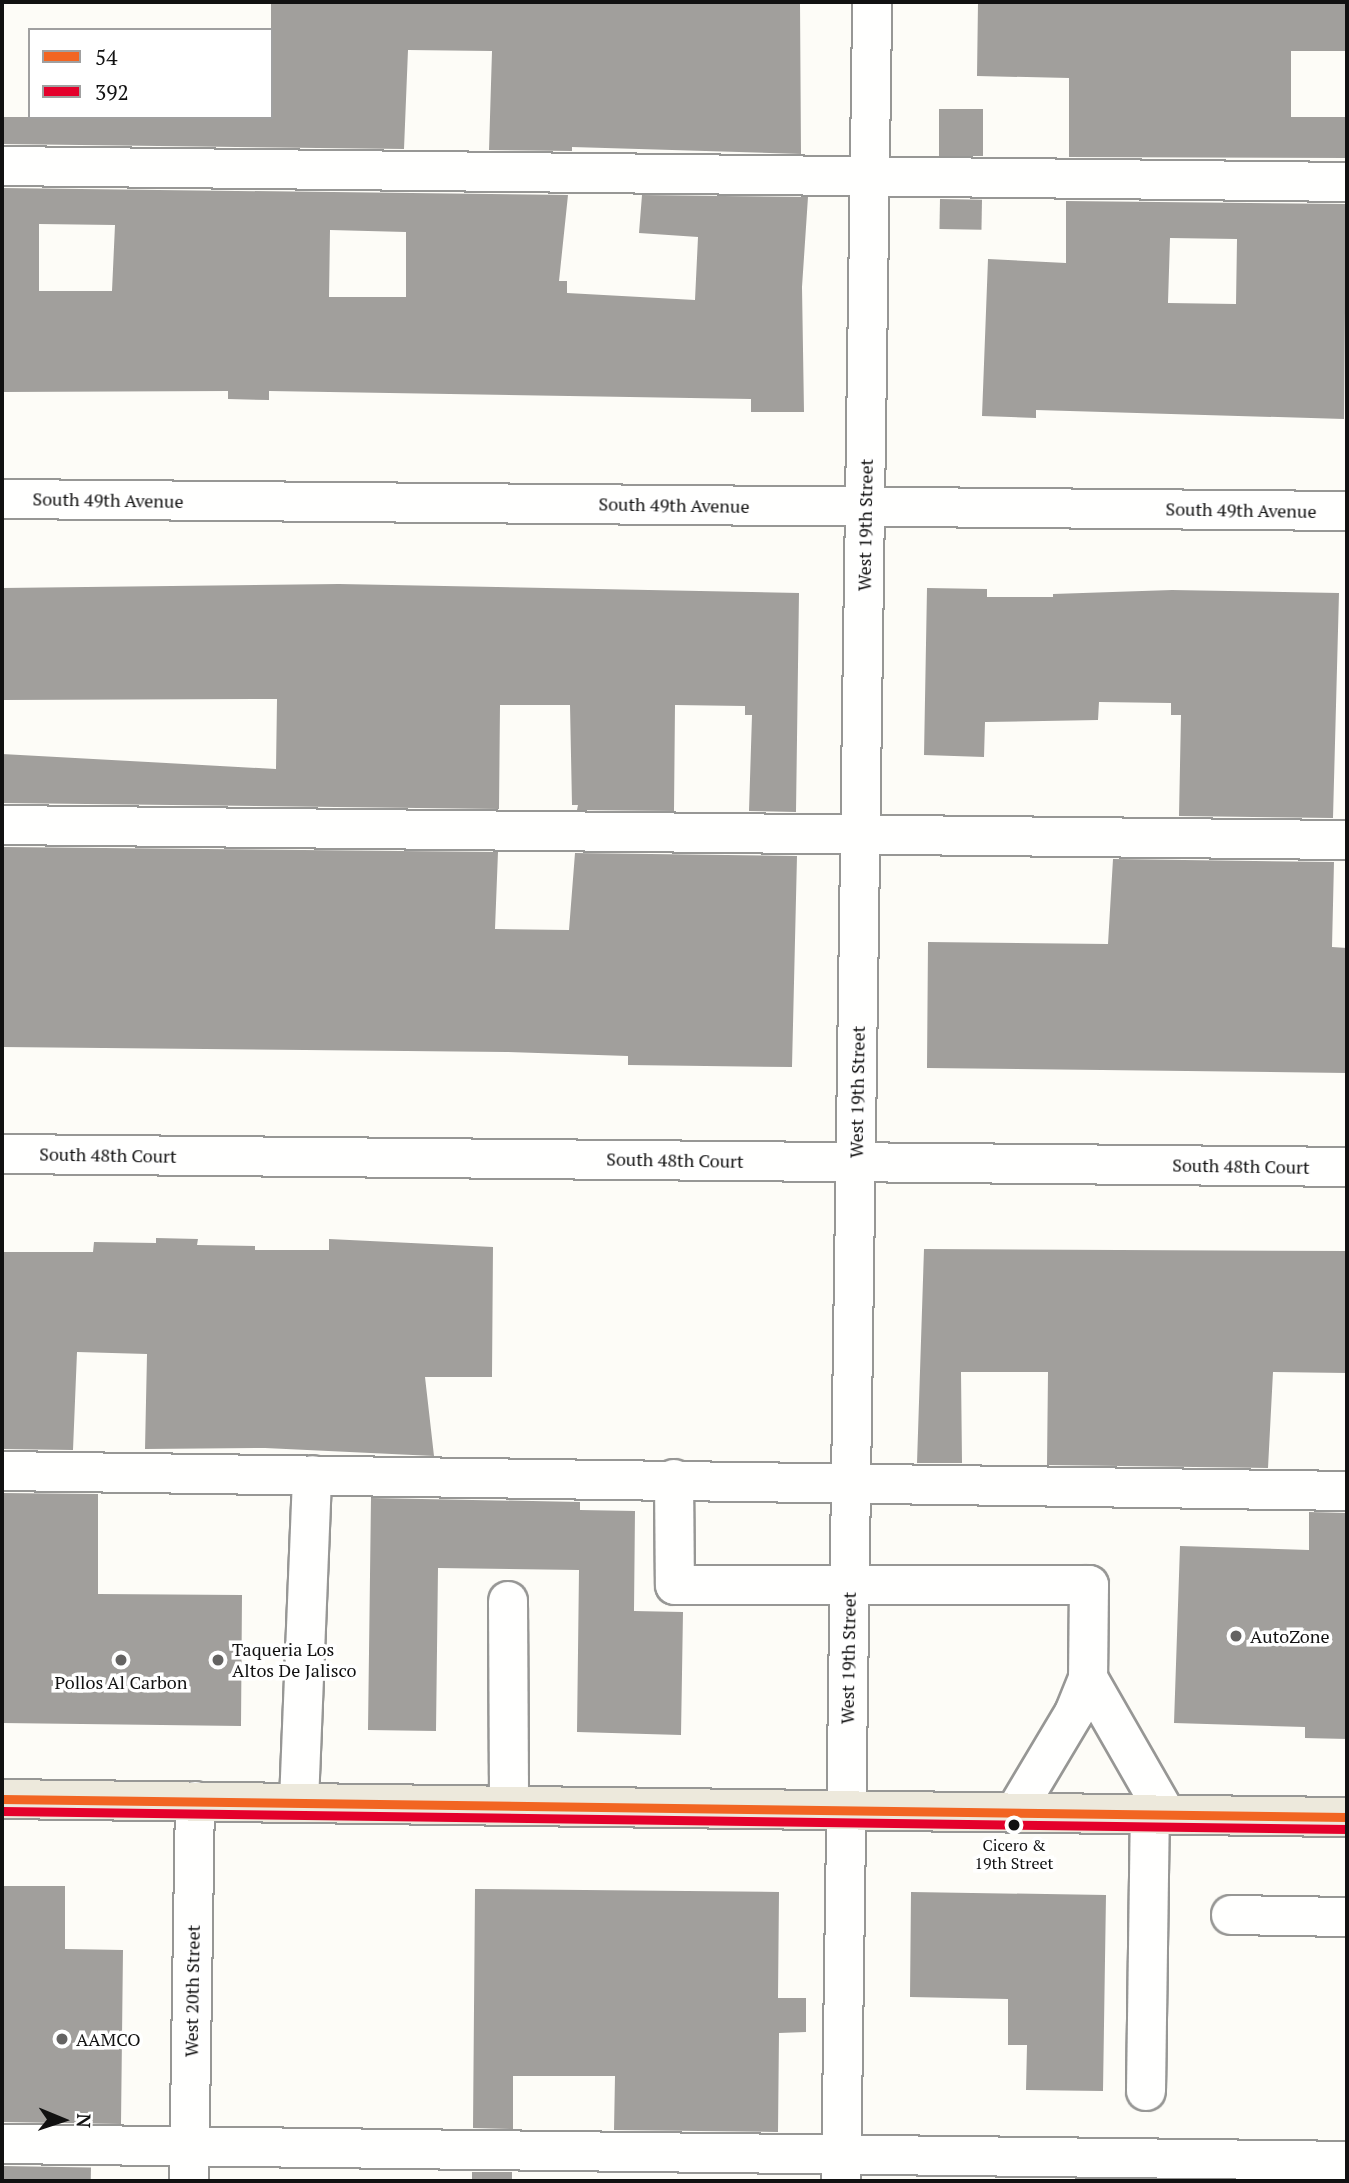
<!DOCTYPE html>
<style>
body{margin:0}
#map{position:relative;width:1349px;height:2183px;overflow:hidden;background:#fdfcf7;font-family:"PT Serif",serif}
div>[style]{position:absolute}
.building>*{inset:0;background:#a19f9c;transform-origin:0 0}
.roads{filter:drop-shadow(2px 0 #979795) drop-shadow(-2px 0 #979795) drop-shadow(0 2px #979795) drop-shadow(0 -2px #979795)}
.minor>*{height:38px;margin:-19px;padding:0 19px;transform-origin:19px;border-radius:19px;background:#fffffe}
.major>*{height:38px;margin:-19px;padding:0 19px;transform-origin:19px;border-radius:19px;background:#ede9dc}
.bus-1>*{height:9px;margin:-4.5px;padding:0 4.5px;transform-origin:4.5px;border-radius:4.5px;background:#f26522}
.bus-2>*{height:9px;margin:-4.5px;padding:0 4.5px;transform-origin:4.5px;border-radius:4.5px;background:#e4002b}
.dots>*{width:19px;height:19px;translate:-50% -50%;box-sizing:border-box;border:4px solid #fff;border-radius:50%}
span{translate:-50% -50%;white-space:nowrap;text-align:center;line-height:1.15;-webkit-text-stroke:7px #fff;paint-order:stroke}
.bus-label{font-size:16px;color:#111}
.street-label{font-size:18px;color:#111}
.poi-label{font-size:18px;color:#111}
.left{translate:0 -50%;text-align:left}
.frame{position:absolute;inset:0;border:4px solid #111;pointer-events:none}
.legend{position:absolute;left:28px;top:28px;width:245px;height:91px;box-sizing:border-box;background:#fff;border:2px solid #a0a0a0;margin:0;padding:9px 12px;list-style:none;font-size:21px;color:#111}
.legend li{display:flex;align-items:center;gap:14px;height:35px}
.legend b{width:35px;border:2px solid #a0a0a0}
.north{position:absolute;left:28px;top:2085px;width:70px;height:70px;-webkit-text-stroke:5px #fff;paint-order:stroke;rotate:92deg;font-size:19px;font-weight:700;line-height:28px;text-align:center;color:#111}
.north::after{content:'';display:block;margin:auto;width:24px;height:32px;background:#111;clip-path:polygon(50% 0,100% 100%,50% 72%,0 100%)}
</style>
<div id="map">
<div class="building">
<div style="clip-path:polygon(271px 2px,800px 2px,801px 154px,572px 147px,572px 151px,489px 150px,492px 51px,408px 50px,404px 149px,2px 144px,2px 117px,271px 117px)"></div>
<div style="clip-path:polygon(978px 2px,1347px 2px,1347px 51px,1291px 51px,1291px 117px,1347px 117px,1347px 158px,1069px 157px,1069px 78px,977px 76px)"></div>
<div style="left:983px;top:109px;width:47px;height:44px;rotate:90deg"></div>
<div style="clip-path:polygon(evenodd,2px 188px,568px 195px,559px 281px,567px 281px,567px 293px,695px 300px,698px 237px,639px 233px,642px 195px,808px 197px,802px 287px,804px 412px,751px 412px,751px 399px,269px 391px,269px 400px,228px 399px,228px 391px,2px 392px,2px 188px,39px 224px,115px 225px,112px 291px,39px 291px,39px 224px,2px 188px,330px 230px,406px 232px,406px 297px,329px 297px,330px 230px)"></div>
<div style="left:940px;top:199px;width:42px;height:30px;rotate:1deg"></div>
<div style="clip-path:polygon(evenodd,1066px 201px,1346px 204px,1344px 419px,1036px 410px,1036px 418px,982px 416px,988px 259px,1066px 263px,1066px 201px,1170px 238px,1237px 239px,1236px 304px,1168px 303px,1170px 238px)"></div>
<div style="clip-path:polygon(339px 584px,799px 593px,796px 812px,749px 811px,752px 715px,745px 715px,745px 706px,675px 705px,674px 811px,577px 810px,578px 805px,572px 805px,570px 705px,500px 705px,499px 809px,2px 803px,2px 754px,276px 769px,277px 699px,2px 700px,2px 588px)"></div>
<div style="clip-path:polygon(927px 588px,987px 589px,987px 597px,1053px 597px,1053px 594px,1172px 590px,1339px 593px,1333px 818px,1179px 816px,1181px 715px,1171px 715px,1171px 703px,1099px 702px,1098px 720px,985px 722px,984px 757px,924px 755px)"></div>
<div style="clip-path:polygon(2px 847px,498px 852px,495px 929px,569px 930px,575px 853px,797px 856px,792px 1067px,628px 1065px,628px 1056px,507px 1052px,2px 1047px)"></div>
<div style="clip-path:polygon(1113px 859px,1334px 862px,1332px 947px,1347px 948px,1347px 1073px,927px 1068px,928px 942px,1108px 944px)"></div>
<div style="clip-path:polygon(156px 1238px,198px 1239px,197px 1245px,255px 1246px,255px 1250px,329px 1250px,329px 1239px,493px 1247px,492px 1377px,425px 1377px,434px 1456px,265px 1448px,145px 1449px,147px 1354px,77px 1352px,73px 1450px,2px 1449px,2px 1252px,93px 1252px,94px 1242px,156px 1243px)"></div>
<div style="clip-path:polygon(924px 1249px,1347px 1251px,1347px 1373px,1273px 1372px,1268px 1468px,1047px 1465px,1048px 1372px,961px 1372px,962px 1463px,917px 1463px)"></div>
<div style="clip-path:polygon(2px 1493px,98px 1494px,98px 1594px,242px 1595px,241px 1726px,2px 1723px)"></div>
<div style="clip-path:polygon(371px 1498px,580px 1502px,580px 1510px,635px 1511px,634px 1611px,683px 1612px,681px 1735px,577px 1732px,579px 1570px,438px 1568px,436px 1731px,368px 1730px)"></div>
<div style="clip-path:polygon(1309px 1512px,1347px 1513px,1347px 1739px,1305px 1738px,1305px 1727px,1174px 1723px,1180px 1546px,1309px 1550px)"></div>
<div style="clip-path:polygon(2px 1886px,65px 1886px,65px 1949px,123px 1950px,121px 2124px,2px 2122px)"></div>
<div style="clip-path:polygon(475px 1889px,779px 1892px,778px 1998px,806px 1998px,806px 2032px,779px 2033px,778px 2132px,614px 2130px,615px 2076px,513px 2076px,513px 2129px,473px 2128px)"></div>
<div style="clip-path:polygon(911px 1892px,1106px 1895px,1103px 2091px,1026px 2090px,1027px 2045px,1008px 2045px,1008px 1999px,910px 1997px)"></div>
<div style="left:2px;top:2166px;width:89px;height:15px;rotate:1deg"></div>
<div style="left:472px;top:2172px;width:40px;height:9px"></div>
</div>
<div class="roads">
<div class="minor">
<div style="left:2px;top:166px;width:1345px;rotate:0.68deg"></div>
<div style="left:2px;top:499px;width:1345px;rotate:0.51deg"></div>
<div style="left:2px;top:825px;width:1345px;rotate:0.64deg"></div>
<div style="left:2px;top:1154px;width:1345px;rotate:0.55deg"></div>
<div style="left:2px;top:1471px;width:1345px;rotate:0.85deg"></div>
<div style="left:674px;top:1479px;width:106px;rotate:89.5deg"></div>
<div style="left:675px;top:1585px;width:414px"></div>
<div style="left:1089px;top:1585px;width:93px;rotate:90.6deg"></div>
<div style="left:508px;top:1601px;width:204px;rotate:89.7deg"></div>
<div style="left:299px;top:1802px;width:327px;rotate:-87.7deg"></div>
<div style="left:1015px;top:1812px;width:115px;rotate:-59.2deg"></div>
<div style="left:1074px;top:1713px;width:38px;rotate:-68deg"></div>
<div style="left:1088px;top:1678px;width:157px;rotate:60.2deg"></div>
<div style="left:1231px;top:1915px;width:116px;rotate:1deg"></div>
<div style="left:1146px;top:2091px;width:277px;rotate:-89.2deg"></div>
<div style="left:2px;top:2144px;width:1345px;rotate:0.72deg"></div>
<div style="left:189px;top:2181px;width:380px;rotate:-89.1deg"></div>
<div style="left:841px;top:2181px;width:2179px;rotate:-89.18deg"></div>
</div>
<div class="major">
<div style="left:2px;top:1799px;width:1345px;rotate:0.77deg"></div>
</div>
</div>
<div class="bus-1">
<div style="left:2px;top:1799px;width:1345px;rotate:0.77deg"></div>
</div>
<div class="bus-2">
<div style="left:2px;top:1811px;width:1345px;rotate:0.77deg"></div>
</div>
<div class="dots">
<div style="left:1236px;top:1636px;background:#646362"></div>
<div style="left:121px;top:1660px;background:#646362"></div>
<div style="left:218px;top:1660px;background:#646362"></div>
<div style="left:1014px;top:1825px;background:#111"></div>
<div style="left:62px;top:2039px;background:#646362"></div>
</div>
<div class="bus-label">
<span style="left:1014px;top:1854px">Cicero &amp;<br>19th Street</span>
</div>
<div class="street-label">
<span style="left:108px;top:500px;rotate:1deg">South 49th Avenue</span>
<span style="left:674px;top:505px;rotate:1deg">South 49th Avenue</span>
<span style="left:1241px;top:510px;rotate:1deg">South 49th Avenue</span>
<span style="left:865px;top:525px;rotate:-89deg">West 19th Street</span>
<span style="left:857px;top:1092px;rotate:-89deg">West 19th Street</span>
<span style="left:108px;top:1155px;rotate:1deg">South 48th Court</span>
<span style="left:675px;top:1160px;rotate:1deg">South 48th Court</span>
<span style="left:1241px;top:1166px;rotate:1deg">South 48th Court</span>
<span style="left:848px;top:1658px;rotate:-89deg">West 19th Street</span>
<span style="left:192px;top:1991px;rotate:-89deg">West 20th Street</span>
</div>
<div class="poi-label">
<span class="left" style="left:1250px;top:1636px">AutoZone</span>
<span class="left" style="left:232px;top:1660px">Taqueria Los<br>Altos De Jalisco</span>
<span style="left:121px;top:1682px">Pollos Al Carbon</span>
<span class="left" style="left:76px;top:2039px">AAMCO</span>
</div>
<div class="frame"></div>
<ul class="legend">
<li><b style="height:9px;background:#f26522"></b>54</li>
<li><b style="height:9px;background:#e4002b"></b>392</li>
</ul>
<div class="north">N</div>
</div>
